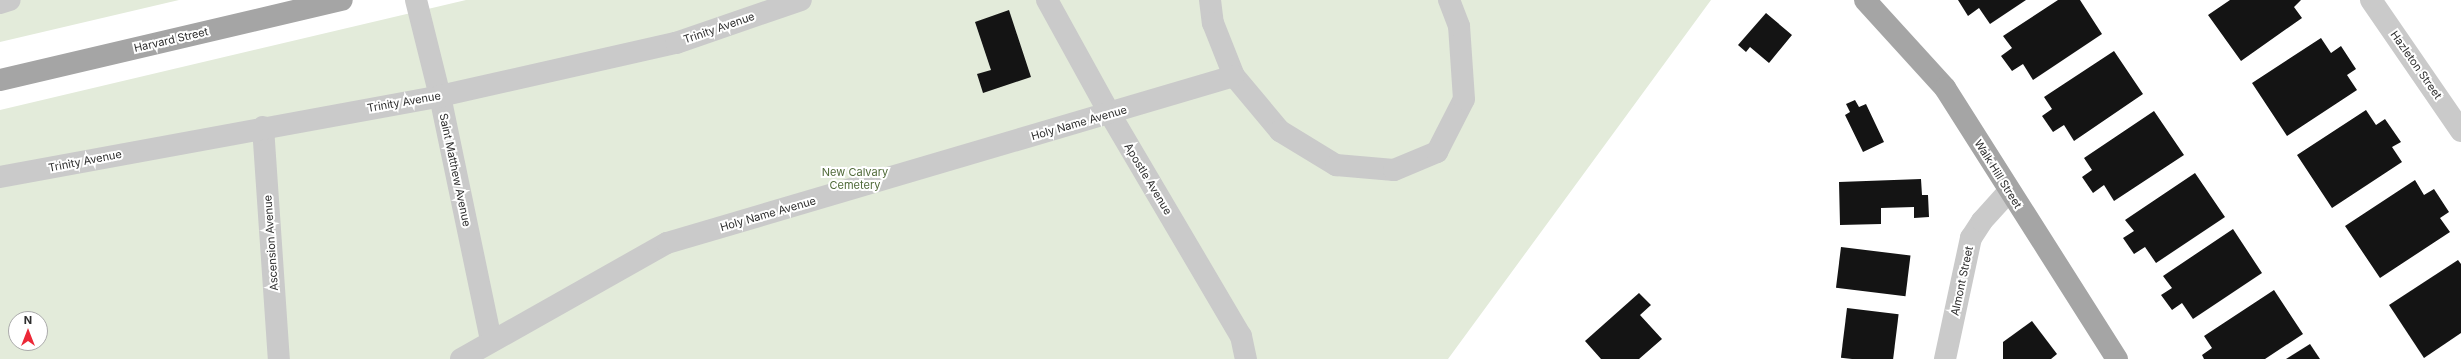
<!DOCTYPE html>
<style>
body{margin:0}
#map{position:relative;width:2461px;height:359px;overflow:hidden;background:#fff;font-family:Inter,sans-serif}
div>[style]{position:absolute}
.green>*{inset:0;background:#e3ebda}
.building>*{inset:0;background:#141414;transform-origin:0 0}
.minor>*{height:22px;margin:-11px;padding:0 11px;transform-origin:11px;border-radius:11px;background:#cacaca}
.major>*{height:22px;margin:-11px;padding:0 11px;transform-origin:11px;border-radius:11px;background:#a5a5a5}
span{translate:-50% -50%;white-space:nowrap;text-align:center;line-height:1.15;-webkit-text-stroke:4px #fff;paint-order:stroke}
.street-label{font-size:11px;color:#2d2d2d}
.park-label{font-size:11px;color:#506a39}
.north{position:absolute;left:8px;top:311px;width:40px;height:40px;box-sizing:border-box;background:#fff;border:1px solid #ababab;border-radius:50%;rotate:0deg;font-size:11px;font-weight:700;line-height:16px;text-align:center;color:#2d2d2d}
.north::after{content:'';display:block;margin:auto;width:14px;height:18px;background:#ec2837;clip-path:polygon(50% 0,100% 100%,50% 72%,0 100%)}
</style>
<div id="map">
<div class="green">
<div style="clip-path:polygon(0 0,179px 0,0 42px)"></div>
<div style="clip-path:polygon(evenodd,466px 0,1711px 0,1448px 359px,0 359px,0 110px,466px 0,16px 319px,40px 319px,40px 343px,16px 343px,16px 319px)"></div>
</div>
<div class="building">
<div style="clip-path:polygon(1958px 0,2026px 0,1990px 24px,1979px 8px,1968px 16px)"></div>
<div style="clip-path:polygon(2058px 0,2080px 0,2102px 34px,2033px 80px,2023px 64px,2012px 71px,2001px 56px,2012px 48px,2003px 36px)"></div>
<div style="clip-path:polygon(2230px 0,2301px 0,2294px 7px,2302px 18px,2241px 61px,2208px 15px)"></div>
<div style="clip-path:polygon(1009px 10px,1031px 77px,983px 93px,977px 74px,991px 70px,975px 22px)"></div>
<div style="clip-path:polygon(1766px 13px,1792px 35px,1769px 63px,1750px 47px,1746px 52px,1738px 45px)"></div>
<div style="clip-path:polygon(2321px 38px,2331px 53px,2341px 46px,2356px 69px,2347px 75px,2357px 90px,2287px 136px,2252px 83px)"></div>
<div style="clip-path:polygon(2114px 51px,2143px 94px,2074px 141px,2064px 125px,2053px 132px,2042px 116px,2052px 109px,2044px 97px)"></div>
<div style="clip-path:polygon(1855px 100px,1859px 107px,1866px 104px,1884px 142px,1863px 152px,1845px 115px,1850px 112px,1846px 104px)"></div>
<div style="clip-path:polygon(2366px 110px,2376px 125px,2385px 119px,2401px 142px,2392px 147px,2402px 162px,2332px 208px,2297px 155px)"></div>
<div style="clip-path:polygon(2154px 111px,2184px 155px,2114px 201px,2104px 185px,2093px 193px,2082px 177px,2092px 170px,2084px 158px)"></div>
<div style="clip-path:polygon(2195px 173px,2225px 217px,2156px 263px,2145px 247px,2134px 254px,2123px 238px,2134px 231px,2125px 220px)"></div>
<div style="clip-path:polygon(1921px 179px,1922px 195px,1928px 195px,1929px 217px,1914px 218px,1914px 207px,1881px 208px,1881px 224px,1840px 225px,1839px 182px)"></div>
<div style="clip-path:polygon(2415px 180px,2424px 195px,2434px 189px,2449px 212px,2440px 218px,2450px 232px,2380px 278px,2345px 226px)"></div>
<div style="clip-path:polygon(2233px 229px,2262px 273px,2193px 319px,2182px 303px,2172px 310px,2161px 295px,2172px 288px,2163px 276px)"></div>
<div style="left:1841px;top:247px;width:70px;height:41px;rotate:7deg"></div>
<div style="clip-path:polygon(2458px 260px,2461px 264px,2461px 333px,2424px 358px,2389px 305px)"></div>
<div style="clip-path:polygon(2274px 290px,2303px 334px,2265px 359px,2204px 359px,2202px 355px,2212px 348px,2204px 336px)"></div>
<div style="clip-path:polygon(1639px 293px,1651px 305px,1640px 315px,1662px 339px,1639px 359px,1601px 359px,1585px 341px)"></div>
<div style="left:1847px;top:308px;width:52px;height:50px;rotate:7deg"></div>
<div style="clip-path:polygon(2032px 321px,2057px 354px,2051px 359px,2003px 359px,2003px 342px)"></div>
<div style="clip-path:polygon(2310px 344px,2320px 359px,2286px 359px)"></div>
</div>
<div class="minor">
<div style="left:416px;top:0;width:99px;rotate:76deg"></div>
<div style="left:440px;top:96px;width:249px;rotate:78.2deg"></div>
<div style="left:1047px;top:0;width:130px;rotate:61.1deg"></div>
<div style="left:1110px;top:114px;width:258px;rotate:59.5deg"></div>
<div style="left:1241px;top:336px;width:24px;rotate:78deg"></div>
<div style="left:1210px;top:0;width:23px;rotate:83deg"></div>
<div style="left:1213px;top:23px;width:57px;rotate:68.4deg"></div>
<div style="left:1234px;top:76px;width:72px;rotate:50.1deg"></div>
<div style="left:1280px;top:131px;width:66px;rotate:31.3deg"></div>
<div style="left:1336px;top:165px;width:58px;rotate:4.9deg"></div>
<div style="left:1394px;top:170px;width:47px;rotate:-22.7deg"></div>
<div style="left:1437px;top:152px;width:59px;rotate:-63deg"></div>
<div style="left:1464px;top:99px;width:73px;rotate:-93.9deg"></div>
<div style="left:1459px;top:26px;width:28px;rotate:-111deg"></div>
<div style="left:2371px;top:0;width:159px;rotate:55.5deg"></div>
<div style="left:0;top:3px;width:10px;rotate:-17deg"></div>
<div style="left:263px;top:127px;width:233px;rotate:86.1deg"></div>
<div style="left:0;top:177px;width:447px;rotate:-10.4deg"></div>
<div style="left:440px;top:96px;width:242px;rotate:-12.7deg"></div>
<div style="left:676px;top:43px;width:132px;rotate:-19deg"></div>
<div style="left:461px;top:359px;width:236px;rotate:-29.4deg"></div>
<div style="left:667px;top:243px;width:591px;rotate:-16.41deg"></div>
<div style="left:1945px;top:359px;width:124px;rotate:-77.9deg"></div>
<div style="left:1971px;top:238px;width:20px;rotate:-57deg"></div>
<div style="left:1982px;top:221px;width:40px;rotate:-48deg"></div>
</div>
<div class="major">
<div style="left:1865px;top:0;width:119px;rotate:47.7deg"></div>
<div style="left:1945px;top:88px;width:321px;rotate:57.6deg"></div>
<div style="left:0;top:80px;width:351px;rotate:-13.2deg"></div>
</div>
<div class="street-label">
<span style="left:719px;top:28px;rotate:-19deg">Trinity Avenue</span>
<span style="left:171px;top:40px;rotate:-13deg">Harvard Street</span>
<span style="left:2416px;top:65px;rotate:55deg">Hazleton Street</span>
<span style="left:404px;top:102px;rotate:-10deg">Trinity Avenue</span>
<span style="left:1079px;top:123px;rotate:-16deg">Holy Name Avenue</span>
<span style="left:85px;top:161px;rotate:-11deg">Trinity Avenue</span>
<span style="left:455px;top:170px;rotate:78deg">Saint Matthew Avenue</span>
<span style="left:1998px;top:174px;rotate:58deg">Walk Hill Street</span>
<span style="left:1148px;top:179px;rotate:59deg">Apostle Avenue</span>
<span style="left:768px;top:214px;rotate:-16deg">Holy Name Avenue</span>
<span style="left:271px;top:243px;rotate:-94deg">Ascension Avenue</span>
<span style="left:1962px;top:281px;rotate:-78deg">Almont Street</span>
</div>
<div class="park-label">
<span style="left:855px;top:179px">New Calvary<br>Cemetery</span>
</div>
<div class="north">N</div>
</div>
